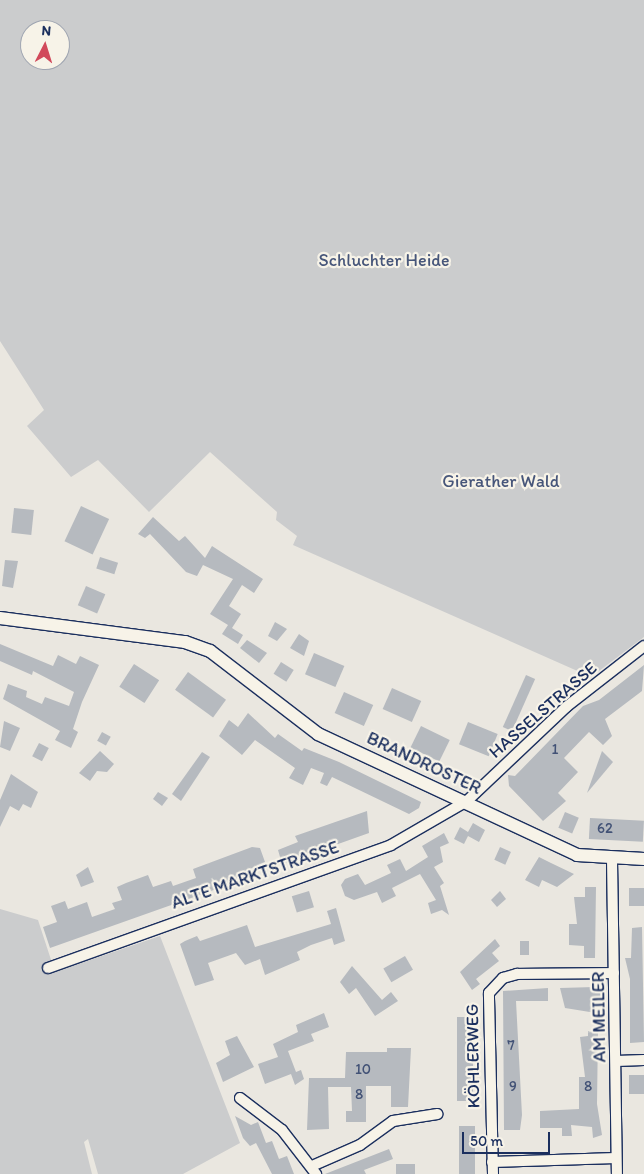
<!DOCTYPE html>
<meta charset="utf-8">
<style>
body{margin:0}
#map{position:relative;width:644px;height:1174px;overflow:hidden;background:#eae7e0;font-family:Itim,sans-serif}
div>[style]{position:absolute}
.green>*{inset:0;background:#cbcccd}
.building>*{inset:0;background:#b6babf;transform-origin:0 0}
.roads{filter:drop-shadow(1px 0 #1b2f5e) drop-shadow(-1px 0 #1b2f5e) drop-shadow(0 1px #1b2f5e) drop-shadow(0 -1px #1b2f5e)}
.minor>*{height:10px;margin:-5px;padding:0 5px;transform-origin:5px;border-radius:5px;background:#f7f3e8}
.tertiary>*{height:12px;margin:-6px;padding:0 6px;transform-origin:6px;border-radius:6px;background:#f7f3e8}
span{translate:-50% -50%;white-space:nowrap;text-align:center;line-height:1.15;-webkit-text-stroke:4.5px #f7f3e8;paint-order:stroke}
.number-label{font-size:15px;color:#425276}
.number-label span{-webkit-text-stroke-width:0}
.park-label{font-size:18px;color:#47567a}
.street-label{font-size:18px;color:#1b2f5e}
.north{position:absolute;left:20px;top:20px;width:50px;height:50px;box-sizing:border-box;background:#f7f3e8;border:1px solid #9fa5b1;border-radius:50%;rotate:5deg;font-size:14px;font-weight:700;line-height:20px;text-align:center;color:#1b2f5e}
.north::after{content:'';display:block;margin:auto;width:18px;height:22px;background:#d1495b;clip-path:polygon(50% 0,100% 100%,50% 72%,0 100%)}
.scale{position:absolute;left:462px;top:1132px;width:88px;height:22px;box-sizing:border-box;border:2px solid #1b2f5e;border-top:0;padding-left:6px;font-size:15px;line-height:18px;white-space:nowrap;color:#1b2f5e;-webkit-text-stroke:4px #f7f3e8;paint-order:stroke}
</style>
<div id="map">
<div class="green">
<div style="clip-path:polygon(evenodd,0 0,644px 0,644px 637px,591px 677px,293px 545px,297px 536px,276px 520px,277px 512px,210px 452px,149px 512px,98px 460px,71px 477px,27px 426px,44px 410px,0 341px,0 0,30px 30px,60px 30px,60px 60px,30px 60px,30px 30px)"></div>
<div style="clip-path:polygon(0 909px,38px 920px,55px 972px,160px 936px,240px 1143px,183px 1174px,98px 1174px,88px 1139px,84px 1142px,92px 1174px,0 1174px)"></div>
</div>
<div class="building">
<div style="left:81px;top:506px;width:31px;height:39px;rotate:25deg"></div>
<div style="left:14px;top:508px;width:20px;height:25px;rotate:6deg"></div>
<div style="clip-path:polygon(153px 517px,179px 541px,185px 536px,205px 558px,212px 546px,263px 579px,254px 593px,242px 585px,229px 606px,241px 614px,232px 628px,243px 635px,238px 644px,222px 634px,228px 625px,210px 614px,233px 579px,203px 565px,197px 576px,186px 572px,150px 534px,145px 538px,138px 534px)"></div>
<div style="left:100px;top:557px;width:19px;height:12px;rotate:18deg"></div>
<div style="clip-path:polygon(5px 560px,18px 561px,13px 588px,2px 586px)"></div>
<div style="left:86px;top:586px;width:21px;height:21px;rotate:23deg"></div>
<div style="clip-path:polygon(275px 622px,287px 629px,277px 641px,268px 636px)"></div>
<div style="clip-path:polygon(299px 634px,309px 641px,304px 656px,290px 648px)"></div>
<div style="clip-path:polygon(247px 640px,267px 653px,259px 663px,240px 648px)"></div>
<div style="clip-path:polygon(0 644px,53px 666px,58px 655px,76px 664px,80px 656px,99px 665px,82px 702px,73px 729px,78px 732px,71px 748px,55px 740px,60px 731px,3px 699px,8px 684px,27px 691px,26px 697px,42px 704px,45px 697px,69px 706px,74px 692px,33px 671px,32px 675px,0 661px)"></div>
<div style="left:314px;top:653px;width:33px;height:23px;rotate:23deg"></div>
<div style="left:281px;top:662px;width:15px;height:14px;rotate:32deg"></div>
<div style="left:134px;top:664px;width:30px;height:27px;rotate:33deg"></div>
<div style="clip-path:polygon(644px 665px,642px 691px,605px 719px,612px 736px,603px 745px,589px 732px,564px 758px,578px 772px,558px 793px,566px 801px,543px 821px,509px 786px,508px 775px,515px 776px,583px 706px,599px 700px)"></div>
<div style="left:188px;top:672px;width:47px;height:22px;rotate:36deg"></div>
<div style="left:526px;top:675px;width:10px;height:57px;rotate:24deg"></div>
<div style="left:392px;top:688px;width:32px;height:23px;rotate:24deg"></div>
<div style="left:344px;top:692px;width:32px;height:23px;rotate:24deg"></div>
<div style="clip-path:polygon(248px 713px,275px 738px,278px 734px,302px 751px,304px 748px,339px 762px,421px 802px,419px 808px,409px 814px,332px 777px,327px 786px,320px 783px,324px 773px,311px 768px,303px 785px,289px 778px,295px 768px,255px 740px,242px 755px,219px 736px,229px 720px,238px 727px)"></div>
<div style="clip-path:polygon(4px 721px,20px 728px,10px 751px,0 747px)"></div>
<div style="left:468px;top:722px;width:32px;height:24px;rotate:22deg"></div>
<div style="left:421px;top:726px;width:32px;height:24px;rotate:26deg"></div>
<div style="left:102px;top:732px;width:10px;height:10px;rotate:29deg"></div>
<div style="left:39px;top:743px;width:11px;height:15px;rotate:27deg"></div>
<div style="clip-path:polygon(100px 751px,114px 764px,107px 772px,97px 771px,90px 781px,79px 773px)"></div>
<div style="clip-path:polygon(602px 751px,613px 762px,587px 793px)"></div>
<div style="clip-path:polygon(202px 752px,210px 757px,181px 801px,172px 794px)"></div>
<div style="clip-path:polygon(11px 774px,38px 792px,31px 808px,23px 804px,19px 811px,10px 806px,0 827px,0 800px)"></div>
<div style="clip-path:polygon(158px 792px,168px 798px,162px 806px,153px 799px)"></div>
<div style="clip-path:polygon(367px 811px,369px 833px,282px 864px,278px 850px,298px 842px,295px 836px)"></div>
<div style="left:565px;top:812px;width:15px;height:17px;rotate:23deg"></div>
<div style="left:590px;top:818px;width:54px;height:21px;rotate:3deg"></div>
<div style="clip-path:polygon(473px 823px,485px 830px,479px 842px,468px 836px,464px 844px,454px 839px,460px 827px,468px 832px)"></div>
<div style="clip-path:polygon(444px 833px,449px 843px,440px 847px,443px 862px,434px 867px,444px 883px,440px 886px,449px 915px,442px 910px,431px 914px,428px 903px,436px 900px,420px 874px,392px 888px,396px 896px,382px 903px,377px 892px,354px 900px,345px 896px,341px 885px,345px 879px,358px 874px,365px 885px,391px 873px,387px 865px,400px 859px,406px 871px,428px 857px,422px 846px)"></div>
<div style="clip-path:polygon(252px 847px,260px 848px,265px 862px,241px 873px,239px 881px,50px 948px,43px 927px,57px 922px,51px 906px,65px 901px,68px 909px,87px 902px,92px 917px,115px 909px,112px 903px,122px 900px,117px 887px,126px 883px,148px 875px,153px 887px,171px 881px,173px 886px,196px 878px,193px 869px)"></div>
<div style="left:500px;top:847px;width:12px;height:14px;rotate:24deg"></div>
<div style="clip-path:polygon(539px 857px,551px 863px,574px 874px,557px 887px,542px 880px,539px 887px,525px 880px)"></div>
<div style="clip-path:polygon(88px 867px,94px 882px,81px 887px,76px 875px)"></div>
<div style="clip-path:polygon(585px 887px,596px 887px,595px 958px,584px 958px,584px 946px,569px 945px,569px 924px,577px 924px,574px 897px,585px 897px)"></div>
<div style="left:629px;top:888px;width:15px;height:18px"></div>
<div style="left:309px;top:891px;width:17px;height:18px;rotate:73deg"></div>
<div style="clip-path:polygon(500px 891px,506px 899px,497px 907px,491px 900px)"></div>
<div style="clip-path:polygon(336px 908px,345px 941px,334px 945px,332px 938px,311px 945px,297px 952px,300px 960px,265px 975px,260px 959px,245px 965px,236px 953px,208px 963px,214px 980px,195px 986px,180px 944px,185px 941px,197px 936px,200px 941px,247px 925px,255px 947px,331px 924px,327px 911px)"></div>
<div style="clip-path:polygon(642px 927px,644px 1042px,630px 1043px,630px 979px,625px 958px,631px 958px,632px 928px)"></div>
<div style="clip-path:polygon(495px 939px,500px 946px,492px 953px,499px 961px,476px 979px,480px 984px,472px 990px,460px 972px)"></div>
<div style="left:520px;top:941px;width:9px;height:14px"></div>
<div style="left:405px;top:956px;width:16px;height:25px;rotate:60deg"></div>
<div style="clip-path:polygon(352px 966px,382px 1000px,391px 992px,398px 1001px,375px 1016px,356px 988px,349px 994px,340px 982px)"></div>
<div style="clip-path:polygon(595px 987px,595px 993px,606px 993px,606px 1005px,595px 1006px,596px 1013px,565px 1008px,560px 988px)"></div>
<div style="clip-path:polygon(548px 988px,548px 1001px,516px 1001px,522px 1115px,520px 1130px,504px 1130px,503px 991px)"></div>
<div style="clip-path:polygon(324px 1013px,329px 1027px,311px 1034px,314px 1041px,288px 1051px,296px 1072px,301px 1070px,304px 1079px,295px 1085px,291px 1074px,265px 1084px,258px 1064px,278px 1057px,273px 1044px,298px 1032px,296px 1025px)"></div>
<div style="left:457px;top:1017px;width:16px;height:84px"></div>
<div style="clip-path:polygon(588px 1031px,598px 1031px,597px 1104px,602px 1135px,593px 1138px,592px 1127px,571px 1125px,572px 1136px,562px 1136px,562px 1128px,540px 1128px,540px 1111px,579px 1109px,579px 1077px,585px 1077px,580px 1037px,588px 1036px)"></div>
<div style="clip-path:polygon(237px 1036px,254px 1067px,223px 1082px,216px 1063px,230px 1055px,225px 1041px)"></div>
<div style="clip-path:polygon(387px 1048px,411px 1048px,408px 1107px,391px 1107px,391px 1086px,366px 1086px,366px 1122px,346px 1122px,346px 1111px,352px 1111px,351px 1087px,328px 1087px,329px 1129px,307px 1130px,309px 1078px,345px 1078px,346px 1052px,387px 1052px)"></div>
<div style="left:629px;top:1075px;width:15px;height:19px"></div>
<div style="clip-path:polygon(235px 1116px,251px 1125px,258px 1122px,266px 1143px,272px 1141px,279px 1159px,287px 1156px,294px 1174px,272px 1174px,256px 1143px,250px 1146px,243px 1138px)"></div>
<div style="left:459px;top:1126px;width:16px;height:48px"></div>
<div style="clip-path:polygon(389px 1149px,393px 1159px,364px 1170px,366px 1174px,325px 1174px)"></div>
<div style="left:396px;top:1164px;width:19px;height:10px"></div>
</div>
<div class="roads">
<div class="minor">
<div style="left:612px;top:860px;width:314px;rotate:89.1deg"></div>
<div style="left:48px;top:968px;width:364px;rotate:-19.7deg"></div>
<div style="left:391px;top:845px;width:88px;rotate:-30.1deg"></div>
<div style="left:467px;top:801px;width:137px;rotate:-43.5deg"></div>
<div style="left:566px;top:707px;width:99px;rotate:-38deg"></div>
<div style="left:616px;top:1061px;width:28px;rotate:-2deg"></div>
<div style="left:240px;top:1098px;width:53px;rotate:37.3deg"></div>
<div style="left:282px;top:1130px;width:56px;rotate:52.3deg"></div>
<div style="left:492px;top:1162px;width:124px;rotate:-1.8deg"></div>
<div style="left:312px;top:1166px;width:52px;rotate:-23.6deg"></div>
<div style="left:360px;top:1145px;width:41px;rotate:-36deg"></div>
<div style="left:393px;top:1121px;width:45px;rotate:-9deg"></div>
<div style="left:493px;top:1174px;width:181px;rotate:-91.3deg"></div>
<div style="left:489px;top:993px;width:21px;rotate:-47deg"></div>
<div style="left:503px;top:978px;width:15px;rotate:-16deg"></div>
<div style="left:517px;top:974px;width:97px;rotate:-0.6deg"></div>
</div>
<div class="tertiary">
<div style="left:0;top:618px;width:187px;rotate:7.4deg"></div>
<div style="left:185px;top:642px;width:27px;rotate:20deg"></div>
<div style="left:210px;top:651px;width:136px;rotate:37.5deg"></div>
<div style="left:318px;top:734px;width:286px;rotate:25deg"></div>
<div style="left:577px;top:855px;width:67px;rotate:3.4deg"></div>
</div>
</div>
<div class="number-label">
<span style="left:555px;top:750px">1</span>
<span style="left:605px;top:829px">62</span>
<span style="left:511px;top:1046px">7</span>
<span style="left:363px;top:1070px">10</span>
<span style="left:513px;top:1087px">9</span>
<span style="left:588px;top:1087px">8</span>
<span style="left:359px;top:1095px">8</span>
</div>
<div class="park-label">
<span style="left:384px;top:260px">Schluchter Heide</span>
<span style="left:501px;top:481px">Gierather Wald</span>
</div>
<div class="street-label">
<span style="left:543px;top:710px;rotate:-41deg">HASSELSTRASSE</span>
<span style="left:424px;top:763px;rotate:25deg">BRANDROSTER</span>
<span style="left:255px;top:875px;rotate:-19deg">ALTE MARKTSTRASSE</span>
<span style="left:599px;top:1017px;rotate:-91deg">AM MEILER</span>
<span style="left:473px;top:1056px;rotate:-91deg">KÖHLERWEG</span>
</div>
<div class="north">N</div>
<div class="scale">50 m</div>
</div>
